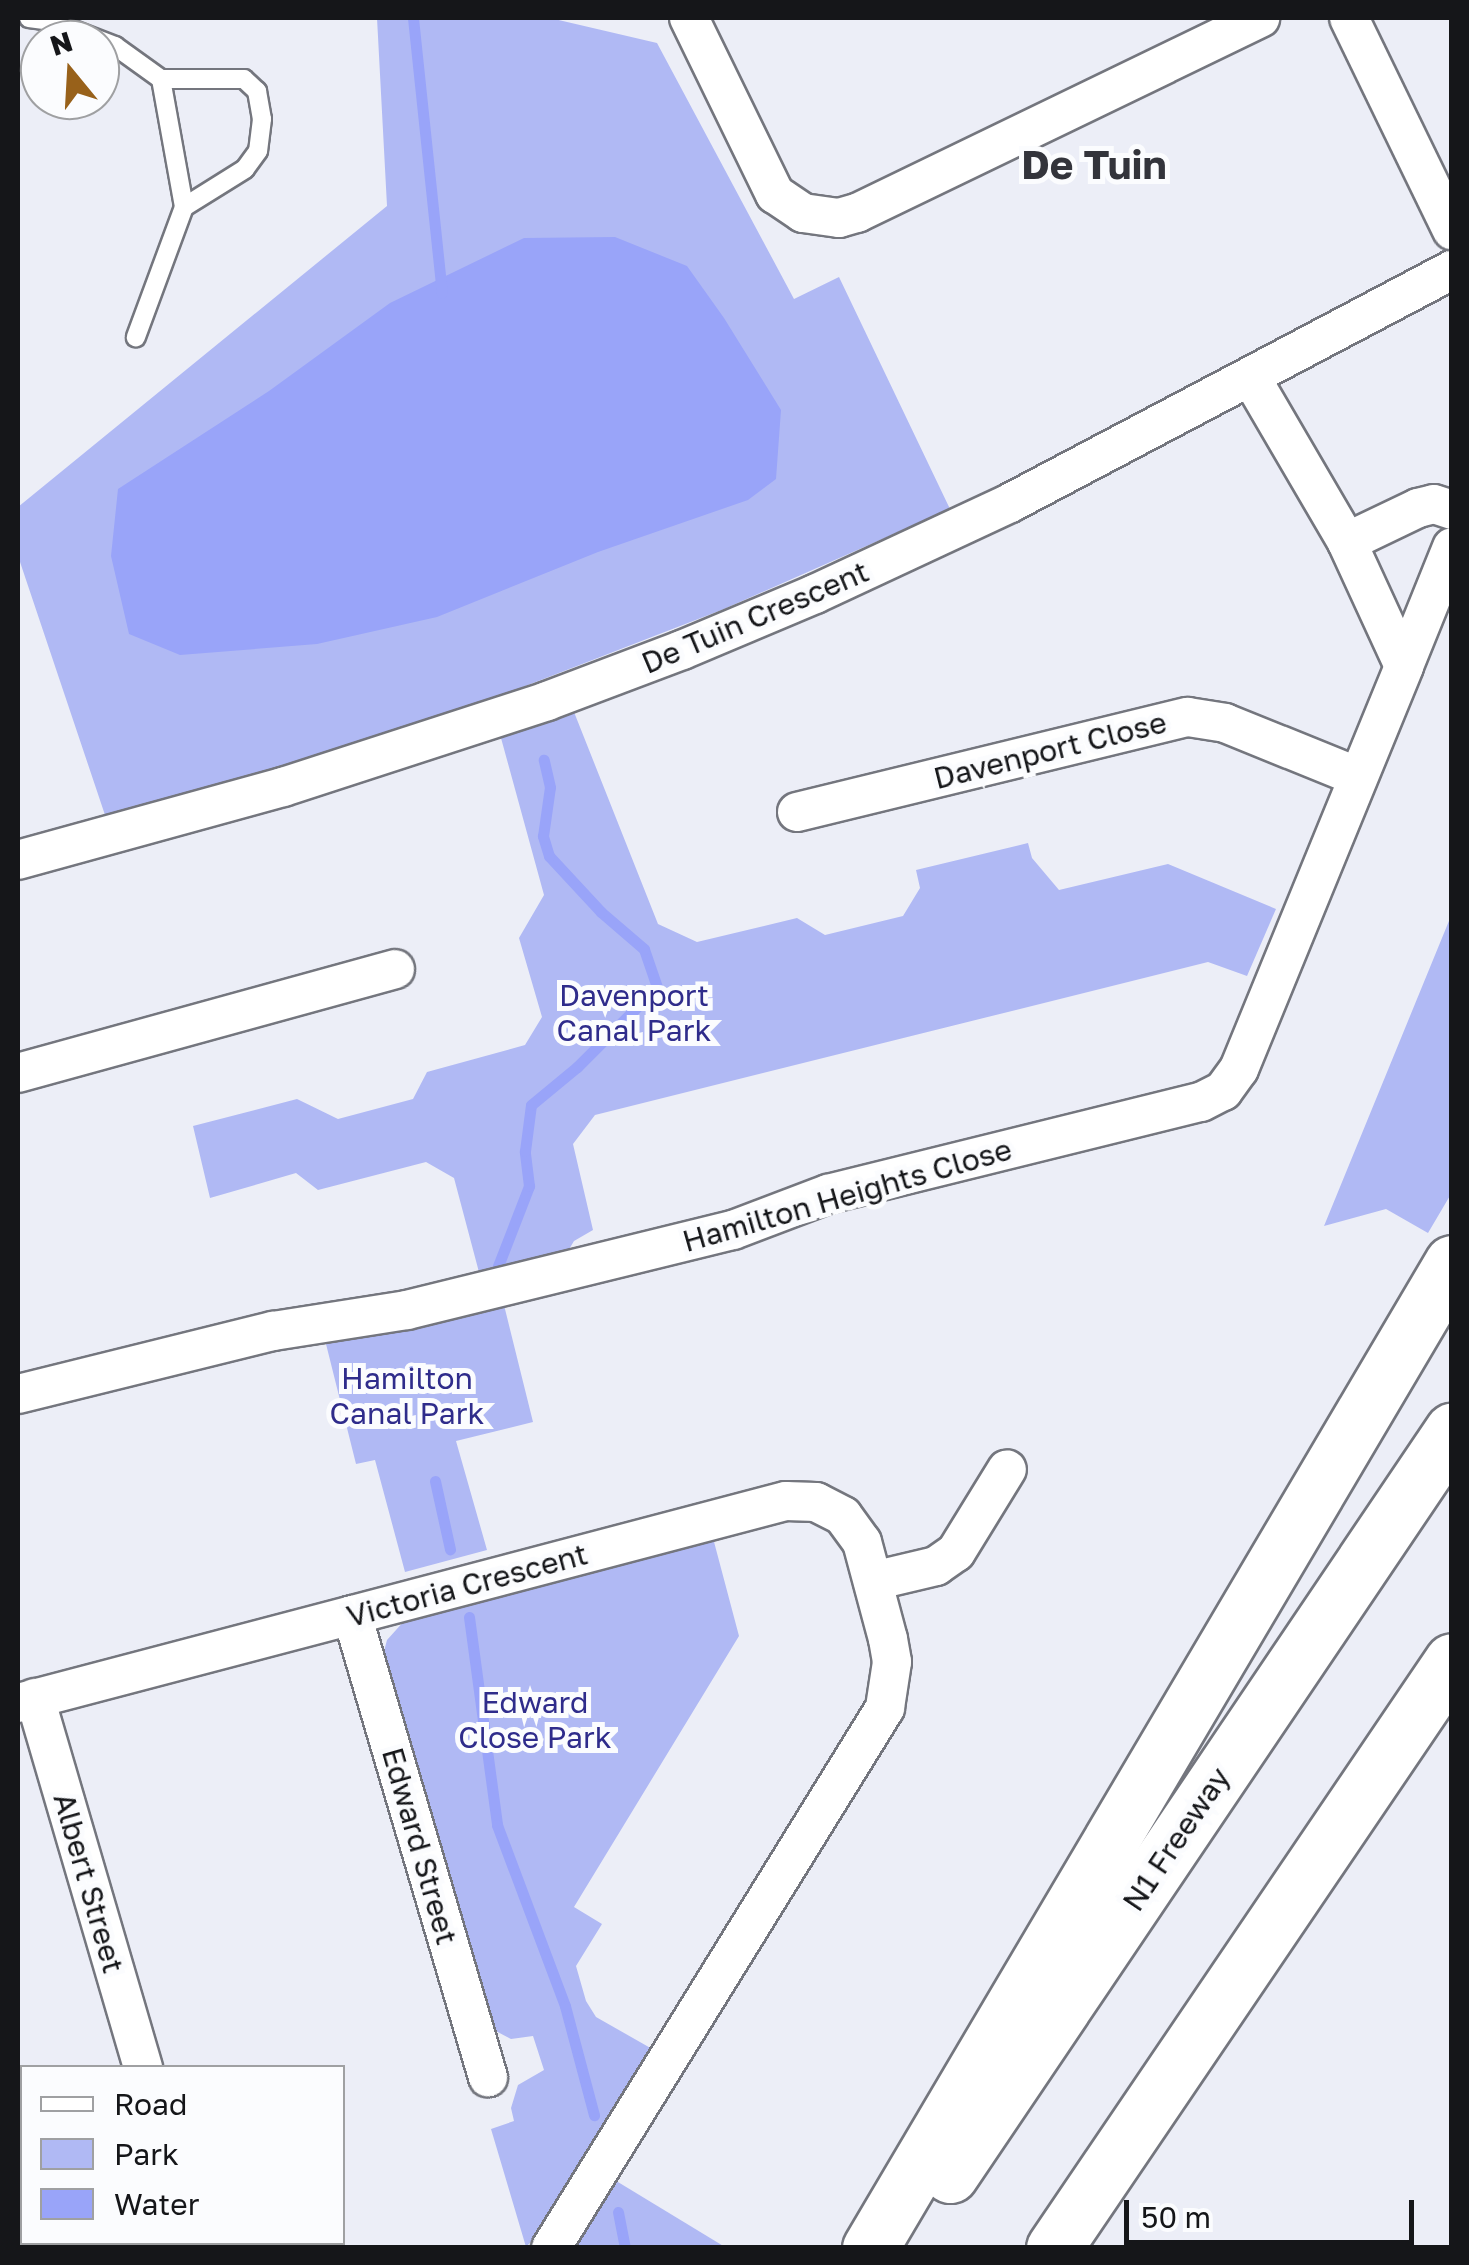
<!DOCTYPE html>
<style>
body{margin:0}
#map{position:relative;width:1469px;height:2265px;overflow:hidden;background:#eceef7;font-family:"Golos Text",sans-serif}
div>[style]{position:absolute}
.green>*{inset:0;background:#b0b9f4}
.water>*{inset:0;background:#99a4f9}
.stream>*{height:11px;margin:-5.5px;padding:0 5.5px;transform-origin:5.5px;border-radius:5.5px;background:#99a4f9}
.roads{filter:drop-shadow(2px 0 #74767e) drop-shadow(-2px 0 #74767e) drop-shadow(0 2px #74767e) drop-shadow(0 -2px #74767e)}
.lane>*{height:18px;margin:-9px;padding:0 9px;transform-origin:9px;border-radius:9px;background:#fff}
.street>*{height:38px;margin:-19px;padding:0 19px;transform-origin:19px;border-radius:19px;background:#fff}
.highway>*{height:55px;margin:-27.5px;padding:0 27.5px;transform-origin:27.5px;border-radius:27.5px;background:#fff}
span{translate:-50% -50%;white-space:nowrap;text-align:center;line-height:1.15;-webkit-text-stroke:10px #fbfcfe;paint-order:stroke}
.street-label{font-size:30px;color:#151619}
.park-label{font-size:30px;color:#2f2c8b}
.district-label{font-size:40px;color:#33343b;font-weight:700}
.frame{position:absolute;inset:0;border:20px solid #151619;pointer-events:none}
.legend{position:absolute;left:20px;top:2065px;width:325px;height:180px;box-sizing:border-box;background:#fbfcfe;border:2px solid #9fa0a2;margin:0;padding:12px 18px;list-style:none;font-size:30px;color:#151619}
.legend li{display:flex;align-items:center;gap:20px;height:50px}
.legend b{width:50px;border:2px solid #9fa0a2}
.north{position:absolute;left:20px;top:20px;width:100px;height:100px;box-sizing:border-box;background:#fbfcfe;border:2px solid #9fa0a2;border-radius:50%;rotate:342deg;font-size:28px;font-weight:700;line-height:40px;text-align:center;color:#151619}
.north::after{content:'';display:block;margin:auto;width:35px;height:45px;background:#98611a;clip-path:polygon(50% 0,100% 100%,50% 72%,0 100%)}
.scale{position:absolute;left:1124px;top:2200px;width:290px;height:45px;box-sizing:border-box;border:5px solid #151619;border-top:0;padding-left:12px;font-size:30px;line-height:35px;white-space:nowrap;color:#151619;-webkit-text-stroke:8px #fbfcfe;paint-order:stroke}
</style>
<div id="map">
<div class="green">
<div style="clip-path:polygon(377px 18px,550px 18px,657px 43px,794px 299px,839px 277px,950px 509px,724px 609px,502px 695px,278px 768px,105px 815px,18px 556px,18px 507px,387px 206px)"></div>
<div style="clip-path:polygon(574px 712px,658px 924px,697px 942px,797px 918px,825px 935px,903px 916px,920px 888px,916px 870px,1028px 843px,1032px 858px,1059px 890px,1168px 864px,1276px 909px,1247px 976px,1208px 962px,595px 1115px,573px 1144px,593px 1230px,574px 1241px,565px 1256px,480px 1276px,454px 1178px,426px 1162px,318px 1190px,296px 1173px,210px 1198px,193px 1126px,297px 1099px,338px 1119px,413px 1099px,427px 1072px,525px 1045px,542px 1017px,519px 938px,544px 895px,501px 738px)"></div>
<div style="clip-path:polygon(1451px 916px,1451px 1194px,1428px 1233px,1386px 1209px,1324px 1226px)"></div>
<div style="clip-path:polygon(504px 1305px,533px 1422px,456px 1441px,487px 1550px,405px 1572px,375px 1460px,356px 1464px,325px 1340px,415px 1326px)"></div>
<div style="clip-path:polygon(713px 1538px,739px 1636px,574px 1907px,602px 1924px,576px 1966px,586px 2001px,596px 2017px,654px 2050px,540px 2232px,526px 2247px,491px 2129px,514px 2121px,511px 2108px,518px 2085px,544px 2070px,533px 2036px,511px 2039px,492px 2029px,383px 1655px,387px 1640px,405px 1620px)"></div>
<div style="clip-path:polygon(613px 2179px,725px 2247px,570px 2248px)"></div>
</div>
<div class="water">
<div style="clip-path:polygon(615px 237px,687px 266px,724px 318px,781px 410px,776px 479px,748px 500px,598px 552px,437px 617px,317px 644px,180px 655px,129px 634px,111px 556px,118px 489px,269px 391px,390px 303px,524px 238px)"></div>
</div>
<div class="stream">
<div style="left:413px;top:18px;width:276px;rotate:84deg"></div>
<div style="left:498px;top:1266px;width:86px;rotate:-68.8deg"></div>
<div style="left:529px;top:1186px;width:35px;rotate:-97deg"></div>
<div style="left:525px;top:1151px;width:46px;rotate:-82.6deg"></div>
<div style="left:531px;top:1105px;width:60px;rotate:-39.6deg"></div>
<div style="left:577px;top:1067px;width:113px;rotate:-45deg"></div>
<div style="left:657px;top:987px;width:40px;rotate:-108.9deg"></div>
<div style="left:644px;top:949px;width:57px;rotate:-139.3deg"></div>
<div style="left:601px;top:912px;width:76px;rotate:-132.9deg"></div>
<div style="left:549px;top:856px;width:21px;rotate:-107deg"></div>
<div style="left:543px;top:836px;width:49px;rotate:-81.9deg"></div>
<div style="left:550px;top:787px;width:28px;rotate:-103deg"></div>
<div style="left:435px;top:1481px;width:70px;rotate:77.6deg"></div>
<div style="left:469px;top:1617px;width:210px;rotate:82.3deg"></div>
<div style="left:497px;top:1825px;width:193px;rotate:69.4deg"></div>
<div style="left:565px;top:2006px;width:113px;rotate:75.1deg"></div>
<div style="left:618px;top:2212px;width:37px;rotate:79deg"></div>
</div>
<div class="roads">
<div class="lane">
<div style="left:29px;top:18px;width:21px;rotate:8deg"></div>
<div style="left:50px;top:21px;width:70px;rotate:21deg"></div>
<div style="left:115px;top:46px;width:57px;rotate:35.7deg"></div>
<div style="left:161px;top:79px;width:130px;rotate:79.8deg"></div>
<div style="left:184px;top:207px;width:139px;rotate:110.3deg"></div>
<div style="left:161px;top:79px;width:83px"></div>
<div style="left:244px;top:79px;width:18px;rotate:43deg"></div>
<div style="left:257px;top:91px;width:28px;rotate:80deg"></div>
<div style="left:262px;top:119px;width:32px;rotate:97deg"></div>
<div style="left:258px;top:151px;width:22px;rotate:126deg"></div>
<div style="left:245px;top:169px;width:72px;rotate:148.1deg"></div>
</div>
<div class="street">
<div style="left:689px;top:18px;width:196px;rotate:64deg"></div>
<div style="left:775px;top:194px;width:34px;rotate:34deg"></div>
<div style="left:803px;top:213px;width:36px;rotate:8deg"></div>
<div style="left:839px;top:218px;width:19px;rotate:-16deg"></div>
<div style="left:857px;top:213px;width:448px;rotate:-25.8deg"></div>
<div style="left:1349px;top:18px;width:236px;rotate:64.1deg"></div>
<div style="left:1347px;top:542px;width:79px;rotate:-25.6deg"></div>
<div style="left:1418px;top:508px;width:16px;rotate:-14deg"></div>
<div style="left:1434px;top:504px;width:19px;rotate:18deg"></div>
<div style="left:1404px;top:666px;width:128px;rotate:-68deg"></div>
<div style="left:797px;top:812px;width:402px;rotate:-13.7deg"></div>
<div style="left:1188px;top:717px;width:37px;rotate:9deg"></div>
<div style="left:1225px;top:723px;width:141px;rotate:22deg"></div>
<div style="left:18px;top:860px;width:275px;rotate:-15.4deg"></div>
<div style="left:283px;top:787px;width:278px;rotate:-18deg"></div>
<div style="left:547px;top:701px;width:144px;rotate:-20.7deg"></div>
<div style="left:682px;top:650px;width:144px;rotate:-22.8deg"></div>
<div style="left:815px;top:594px;width:215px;rotate:-25deg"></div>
<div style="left:1010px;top:503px;width:500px;rotate:-27.8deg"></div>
<div style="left:18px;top:1073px;width:391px;rotate:-15.4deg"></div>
<div style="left:18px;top:1394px;width:263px;rotate:-13.9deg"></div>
<div style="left:273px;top:1331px;width:136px;rotate:-8.9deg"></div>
<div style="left:407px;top:1310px;width:336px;rotate:-13.8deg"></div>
<div style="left:733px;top:1230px;width:102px;rotate:-20.8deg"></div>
<div style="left:828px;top:1194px;width:384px;rotate:-13.9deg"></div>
<div style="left:1201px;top:1102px;width:25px;rotate:-27deg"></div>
<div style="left:1223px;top:1091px;width:27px;rotate:-54deg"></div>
<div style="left:1239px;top:1069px;width:435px;rotate:-67.7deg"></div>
<div style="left:1404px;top:666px;width:136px;rotate:-114.7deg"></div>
<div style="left:1347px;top:542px;width:190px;rotate:-120.3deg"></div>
<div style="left:873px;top:1581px;width:65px;rotate:-13.4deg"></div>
<div style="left:936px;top:1566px;width:24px;rotate:-35deg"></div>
<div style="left:956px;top:1552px;width:97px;rotate:-58.4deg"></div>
<div style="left:352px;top:1615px;width:482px;rotate:73.6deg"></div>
<div style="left:35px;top:1698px;width:385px;rotate:73.7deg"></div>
<div style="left:18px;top:1703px;width:794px;rotate:-14.74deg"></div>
<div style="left:786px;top:1501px;width:30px;rotate:2deg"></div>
<div style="left:816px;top:1502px;width:30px;rotate:27deg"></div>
<div style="left:843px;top:1516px;width:32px;rotate:54deg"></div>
<div style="left:862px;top:1542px;width:100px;rotate:75deg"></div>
<div style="left:888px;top:1639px;width:23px;rotate:80deg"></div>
<div style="left:892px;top:1662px;width:47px;rotate:98.7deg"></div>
<div style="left:885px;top:1708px;width:635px;rotate:121.74deg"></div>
<div style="left:194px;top:2242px;width:6px;rotate:81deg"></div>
</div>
<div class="highway">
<div style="left:950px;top:2175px;width:898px;rotate:-55.99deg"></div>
<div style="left:870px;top:2248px;width:1144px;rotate:-59.42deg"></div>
<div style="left:1054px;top:2248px;width:709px;rotate:-55.86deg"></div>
</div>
</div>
<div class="street-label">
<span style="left:755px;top:617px;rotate:-23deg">De Tuin Crescent</span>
<span style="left:1050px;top:750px;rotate:-14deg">Davenport Close</span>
<span style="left:847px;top:1195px;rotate:-16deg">Hamilton Heights Close</span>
<span style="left:467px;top:1585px;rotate:-15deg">Victoria Crescent</span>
<span style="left:1176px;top:1839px;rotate:-56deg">N1 Freeway</span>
<span style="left:420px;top:1846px;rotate:74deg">Edward Street</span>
<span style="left:89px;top:1883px;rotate:74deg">Albert Street</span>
</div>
<div class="park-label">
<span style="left:634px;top:1012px">Davenport<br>Canal Park</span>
<span style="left:407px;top:1395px">Hamilton<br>Canal Park</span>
<span style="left:535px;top:1719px">Edward<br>Close Park</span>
</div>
<div class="district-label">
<span style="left:1094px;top:164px">De Tuin</span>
</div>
<div class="frame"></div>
<ul class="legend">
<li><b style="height:12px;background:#fff"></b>Road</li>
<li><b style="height:28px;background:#b0b9f4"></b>Park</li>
<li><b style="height:28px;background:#99a4f9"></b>Water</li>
</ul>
<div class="north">N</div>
<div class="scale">50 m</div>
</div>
